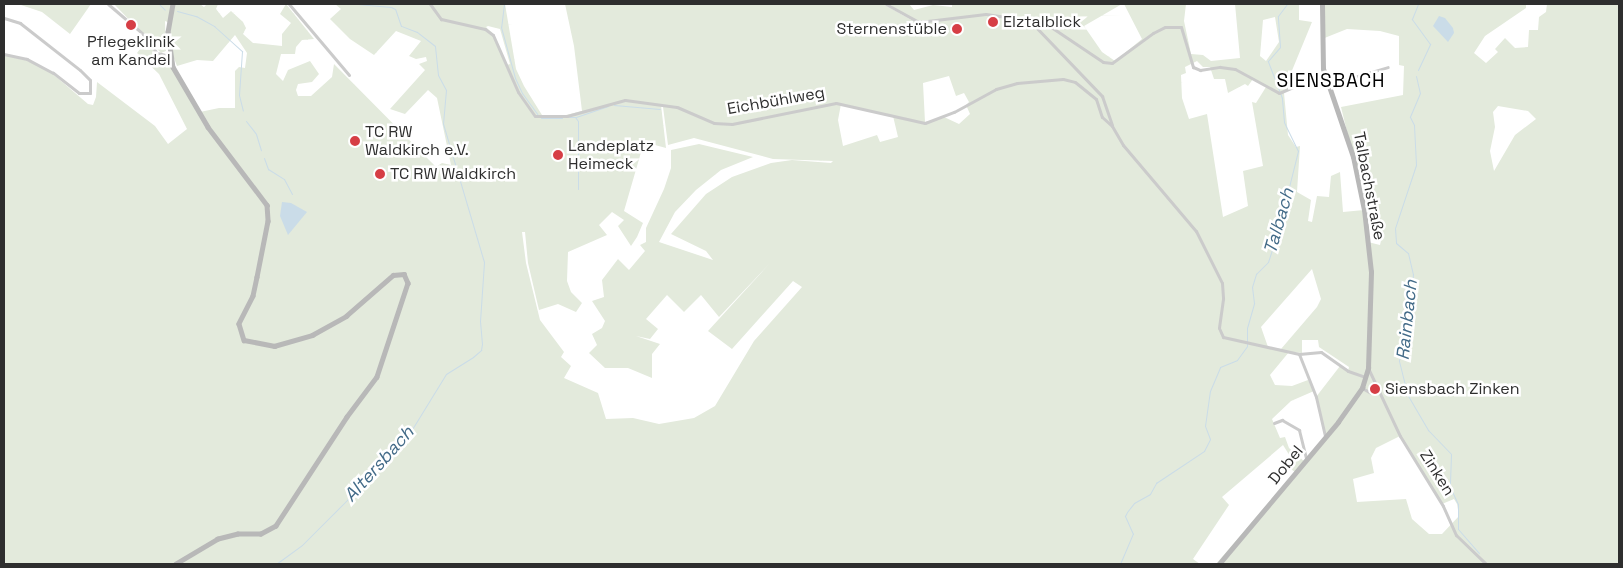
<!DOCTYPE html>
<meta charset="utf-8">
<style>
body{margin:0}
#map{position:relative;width:1623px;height:568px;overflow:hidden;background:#fff;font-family:"Space Grotesk",sans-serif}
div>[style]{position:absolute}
.green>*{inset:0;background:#e3eadc}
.water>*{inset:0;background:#cadce8}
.stream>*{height:1px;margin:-0.5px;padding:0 0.5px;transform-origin:0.5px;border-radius:0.5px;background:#cadce8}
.street>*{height:3px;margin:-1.5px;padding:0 1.5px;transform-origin:1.5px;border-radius:1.5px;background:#cbcbcb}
.secondary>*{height:4.5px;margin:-2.25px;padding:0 2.25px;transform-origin:2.25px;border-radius:2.25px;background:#b8b8b8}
.dots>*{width:14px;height:14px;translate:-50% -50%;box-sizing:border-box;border:2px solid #fff;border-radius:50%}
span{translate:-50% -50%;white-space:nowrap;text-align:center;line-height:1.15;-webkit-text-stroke:5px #fff;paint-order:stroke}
.poi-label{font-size:16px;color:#2e2e2e}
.left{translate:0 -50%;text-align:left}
.right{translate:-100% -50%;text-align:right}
.street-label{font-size:16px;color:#2e2e2e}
.water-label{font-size:18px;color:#436b88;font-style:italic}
.quarter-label{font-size:19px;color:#000;letter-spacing:1px}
.frame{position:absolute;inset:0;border:5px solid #2e2e2e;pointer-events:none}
</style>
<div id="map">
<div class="green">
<div style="clip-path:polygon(18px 4px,91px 4px,70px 34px,42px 12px)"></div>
<div style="clip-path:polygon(evenodd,114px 4px,200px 4px,204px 7px,207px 4px,218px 4px,216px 9px,223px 18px,231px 11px,243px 22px,246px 28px,243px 34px,253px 43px,282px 46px,282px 34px,291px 23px,280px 14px,286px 4px,314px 39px,302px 40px,296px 47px,295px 54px,281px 54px,276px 74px,283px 81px,288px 70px,310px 61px,319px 74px,312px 82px,298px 84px,296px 90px,298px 96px,311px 96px,332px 77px,334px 64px,436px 167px,442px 163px,451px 165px,437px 98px,428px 90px,405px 114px,390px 109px,425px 70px,419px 64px,427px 61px,426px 57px,416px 59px,409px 56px,421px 41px,396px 31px,374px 55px,350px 39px,330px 19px,341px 9px,335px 4px,505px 4px,516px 69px,524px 86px,542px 115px,566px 115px,582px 111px,574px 46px,565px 4px,883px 4px,915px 22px,889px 4px,909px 4px,914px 10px,933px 5px,952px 7px,952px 4px,1122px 4px,1084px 26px,1102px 52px,1115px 61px,1142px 39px,1124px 4px,1186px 4px,1184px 21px,1191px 54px,1203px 55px,1211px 61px,1240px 58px,1235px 4px,1299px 4px,1299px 20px,1312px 22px,1291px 73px,1295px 85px,1284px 93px,1288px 135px,1296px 147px,1300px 146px,1297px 192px,1311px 200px,1308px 221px,1312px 222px,1317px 196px,1329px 197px,1331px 176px,1340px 172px,1343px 212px,1364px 210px,1368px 242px,1380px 245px,1382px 236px,1368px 196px,1363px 197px,1341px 107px,1403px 95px,1404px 66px,1399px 65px,1399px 36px,1380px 31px,1347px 29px,1322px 39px,1325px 4px,1526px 4px,1526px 8px,1485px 36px,1474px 53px,1486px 63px,1498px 52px,1495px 49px,1505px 38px,1515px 48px,1528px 47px,1529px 30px,1538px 30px,1539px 17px,1546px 12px,1547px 4px,1619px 4px,1619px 564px,1216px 564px,1295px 472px,1288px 467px,1293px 461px,1283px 445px,1222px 497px,1229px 505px,1193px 559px,1200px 564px,4px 564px,4px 54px,15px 56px,47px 69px,88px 104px,93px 105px,96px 97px,97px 82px,155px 126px,168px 144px,187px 129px,159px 74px,137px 53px,146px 41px,156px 54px,173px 67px,200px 112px,219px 108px,235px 108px,235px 71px,239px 67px,245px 68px,247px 53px,235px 35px,213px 61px,197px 60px,177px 66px,172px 53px,170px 23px,165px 21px,166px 51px,161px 53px,114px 4px,1275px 17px,1279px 42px,1266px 61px,1260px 56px,1263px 20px,1275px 17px,114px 4px,488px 26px,500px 29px,510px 64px,507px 65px,493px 34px,486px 27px,488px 26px,114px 4px,1197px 61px,1203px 67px,1210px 67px,1214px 79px,1225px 79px,1228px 93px,1245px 84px,1248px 86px,1253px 79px,1266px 87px,1256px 103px,1252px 102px,1263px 166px,1243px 171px,1248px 206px,1223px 217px,1207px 114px,1189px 119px,1182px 98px,1181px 75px,1186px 73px,1185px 67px,1197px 61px,114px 4px,949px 76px,956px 96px,964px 93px,969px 102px,966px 105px,970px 114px,959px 124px,944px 117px,925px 122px,923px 83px,949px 76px,114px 4px,841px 104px,893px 116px,898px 137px,880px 142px,877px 135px,843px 146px,838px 120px,841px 104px,114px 4px,661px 105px,671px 107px,663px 107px,668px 145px,694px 138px,773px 159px,833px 161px,831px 163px,792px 160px,771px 163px,732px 177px,706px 194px,671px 234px,706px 251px,713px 260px,659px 242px,675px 212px,696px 190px,721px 170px,753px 157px,699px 144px,671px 150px,671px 168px,664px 189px,646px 228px,646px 242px,640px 245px,645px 251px,629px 270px,618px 259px,602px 280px,604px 297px,592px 301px,605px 321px,602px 328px,592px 334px,597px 345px,589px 353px,605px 368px,628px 368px,652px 378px,652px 354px,660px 344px,636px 336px,650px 339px,658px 329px,646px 319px,667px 295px,684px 312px,701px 295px,719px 317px,771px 262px,708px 331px,732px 349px,793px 281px,802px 287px,754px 341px,715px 406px,694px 418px,659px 424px,633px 418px,606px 419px,598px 393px,564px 378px,571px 366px,561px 357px,564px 352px,540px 320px,526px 263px,522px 232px,525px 232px,528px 263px,539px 310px,558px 304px,576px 312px,582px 303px,571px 292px,567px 281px,568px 252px,607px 235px,599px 225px,612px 212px,624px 220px,618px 226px,631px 246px,637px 237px,643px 223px,624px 211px,644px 142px,666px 148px,661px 105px,114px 4px,1498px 106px,1528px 111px,1536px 119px,1515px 135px,1494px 171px,1490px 151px,1495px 127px,1493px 112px,1498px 106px,114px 4px,1312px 269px,1321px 299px,1317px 307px,1281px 349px,1268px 347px,1261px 327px,1312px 269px,114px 4px,1302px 340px,1318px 340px,1319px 347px,1349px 367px,1348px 371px,1340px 366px,1316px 397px,1325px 436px,1305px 462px,1289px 448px,1285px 437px,1280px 438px,1272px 419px,1291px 401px,1314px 391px,1308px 380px,1292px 386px,1275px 385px,1270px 375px,1289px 352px,1302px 353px,1302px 340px,114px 4px,1400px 436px,1442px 504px,1454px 499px,1457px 504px,1459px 516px,1442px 534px,1429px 534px,1412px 519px,1406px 499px,1357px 502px,1353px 479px,1374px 473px,1371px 458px,1376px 448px,1400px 436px)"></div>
</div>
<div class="water">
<div style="clip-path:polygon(1439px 16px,1445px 18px,1453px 28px,1454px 33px,1448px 42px,1433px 26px)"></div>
<div style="clip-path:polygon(282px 202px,291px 203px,307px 212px,288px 235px,280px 216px)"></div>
</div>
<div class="stream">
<div style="left:159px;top:4px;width:8px;rotate:45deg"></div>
<div style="left:504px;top:4px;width:23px;rotate:97deg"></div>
<div style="left:501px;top:27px;width:53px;rotate:74.6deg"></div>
<div style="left:515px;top:78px;width:17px;rotate:65deg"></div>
<div style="left:522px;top:93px;width:26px;rotate:54deg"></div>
<div style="left:177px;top:11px;width:20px;rotate:15deg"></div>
<div style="left:196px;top:16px;width:21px;rotate:29deg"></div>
<div style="left:214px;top:26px;width:38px;rotate:42deg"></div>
<div style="left:242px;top:51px;width:44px;rotate:93.9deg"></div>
<div style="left:239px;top:95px;width:16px;rotate:76deg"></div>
<div style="left:1418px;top:70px;width:29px;rotate:-65deg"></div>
<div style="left:1430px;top:44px;width:31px;rotate:-126deg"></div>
<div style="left:1412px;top:19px;width:16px;rotate:-68deg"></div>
<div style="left:1416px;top:76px;width:17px;rotate:77deg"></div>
<div style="left:1420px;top:93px;width:26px;rotate:113deg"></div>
<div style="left:1410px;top:117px;width:9px;rotate:63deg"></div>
<div style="left:1414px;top:125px;width:40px;rotate:87.1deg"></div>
<div style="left:1416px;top:165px;width:66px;rotate:108.4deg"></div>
<div style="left:1395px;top:228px;width:15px;rotate:86deg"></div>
<div style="left:1396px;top:243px;width:16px;rotate:40deg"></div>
<div style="left:1408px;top:253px;width:22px;rotate:77deg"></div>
<div style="left:1413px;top:274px;width:55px;rotate:95.2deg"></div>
<div style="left:1408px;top:329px;width:33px;rotate:106deg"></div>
<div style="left:1399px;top:361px;width:34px;rotate:76deg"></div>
<div style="left:1407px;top:394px;width:42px;rotate:59.7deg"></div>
<div style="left:1428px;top:430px;width:33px;rotate:46deg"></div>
<div style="left:1451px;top:454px;width:33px;rotate:92deg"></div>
<div style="left:1450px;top:487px;width:19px;rotate:65deg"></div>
<div style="left:1458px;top:504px;width:25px;rotate:90deg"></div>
<div style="left:1458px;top:529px;width:32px;rotate:49deg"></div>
<div style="left:614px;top:105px;width:46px;rotate:5deg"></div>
<div style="left:569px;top:117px;width:6px"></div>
<div style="left:575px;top:117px;width:5px;rotate:53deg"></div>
<div style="left:578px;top:121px;width:68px;rotate:90deg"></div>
<div style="left:576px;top:117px;width:34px;rotate:-19deg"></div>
<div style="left:541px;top:118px;width:21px"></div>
<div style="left:246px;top:121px;width:16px;rotate:52deg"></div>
<div style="left:256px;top:134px;width:17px;rotate:73deg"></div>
<div style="left:264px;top:158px;width:12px;rotate:70deg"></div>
<div style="left:268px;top:169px;width:19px;rotate:32deg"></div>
<div style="left:284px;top:179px;width:17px;rotate:62deg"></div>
<div style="left:276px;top:564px;width:32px;rotate:-36deg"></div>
<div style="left:302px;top:545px;width:64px;rotate:-45deg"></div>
<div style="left:347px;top:500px;width:49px;rotate:-50.8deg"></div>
<div style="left:378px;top:462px;width:36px;rotate:-39deg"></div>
<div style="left:406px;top:439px;width:76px;rotate:-58.4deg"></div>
<div style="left:446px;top:374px;width:32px;rotate:-32deg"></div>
<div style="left:473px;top:357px;width:11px;rotate:-41deg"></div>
<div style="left:481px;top:350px;width:6px;rotate:-81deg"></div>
<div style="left:482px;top:344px;width:23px;rotate:-95deg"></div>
<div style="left:480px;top:321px;width:59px;rotate:-86.1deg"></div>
<div style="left:484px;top:262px;width:144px;rotate:-106.5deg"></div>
<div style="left:443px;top:124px;width:34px;rotate:-85deg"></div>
<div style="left:446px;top:90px;width:17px;rotate:-118deg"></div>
<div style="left:438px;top:75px;width:29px;rotate:-96deg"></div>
<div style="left:435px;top:46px;width:23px;rotate:-142deg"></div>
<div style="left:417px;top:32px;width:17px;rotate:-159deg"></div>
<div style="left:401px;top:26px;width:18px;rotate:-109deg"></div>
<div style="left:395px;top:9px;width:4px;rotate:-153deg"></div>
<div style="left:391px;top:7px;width:33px;rotate:-175deg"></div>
<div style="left:1120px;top:564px;width:33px;rotate:-67deg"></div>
<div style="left:1133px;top:534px;width:20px;rotate:-114deg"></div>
<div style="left:1125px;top:516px;width:4px;rotate:-63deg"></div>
<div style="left:1127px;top:512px;width:11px;rotate:-52deg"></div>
<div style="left:1134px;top:503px;width:18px;rotate:-29deg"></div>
<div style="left:1150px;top:494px;width:13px;rotate:-61deg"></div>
<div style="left:1156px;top:483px;width:58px;rotate:-33.7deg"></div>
<div style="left:1204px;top:451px;width:13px;rotate:-63deg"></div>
<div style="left:1210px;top:439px;width:14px;rotate:-111deg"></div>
<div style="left:1205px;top:426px;width:35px;rotate:-82deg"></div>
<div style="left:1210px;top:391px;width:26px;rotate:-67deg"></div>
<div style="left:1220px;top:367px;width:18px;rotate:-22deg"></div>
<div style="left:1237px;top:360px;width:17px;rotate:-54deg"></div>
<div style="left:1247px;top:346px;width:18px;rotate:-90deg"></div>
<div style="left:1247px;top:328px;width:26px;rotate:-74deg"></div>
<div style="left:1254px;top:303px;width:16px;rotate:-97deg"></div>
<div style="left:1252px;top:287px;width:14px;rotate:-73deg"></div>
<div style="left:1256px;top:274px;width:17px;rotate:-45deg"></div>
<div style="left:1268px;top:262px;width:28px;rotate:-72deg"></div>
<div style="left:1277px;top:235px;width:87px;rotate:-76deg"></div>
<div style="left:1298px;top:151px;width:32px;rotate:-116deg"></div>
<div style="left:1284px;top:122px;width:24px;rotate:-95deg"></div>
<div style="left:1282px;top:98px;width:40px;rotate:-111deg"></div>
<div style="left:1268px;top:61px;width:18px;rotate:-49deg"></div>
<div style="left:1280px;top:47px;width:31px;rotate:-94deg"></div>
<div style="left:1278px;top:16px;width:15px;rotate:-53deg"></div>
</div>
<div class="street">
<div style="left:108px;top:4px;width:46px;rotate:40.6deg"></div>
<div style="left:143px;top:34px;width:24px;rotate:54deg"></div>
<div style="left:157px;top:53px;width:13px;rotate:13deg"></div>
<div style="left:289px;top:4px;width:93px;rotate:49.8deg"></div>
<div style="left:430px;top:4px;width:19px;rotate:54deg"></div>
<div style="left:441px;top:19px;width:45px;rotate:12.8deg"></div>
<div style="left:485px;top:29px;width:10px;rotate:37deg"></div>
<div style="left:493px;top:35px;width:62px;rotate:66.3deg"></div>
<div style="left:518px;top:92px;width:29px;rotate:55deg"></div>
<div style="left:535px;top:116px;width:32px"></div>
<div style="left:567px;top:116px;width:60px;rotate:-15.4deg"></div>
<div style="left:625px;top:100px;width:52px;rotate:7.7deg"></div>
<div style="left:677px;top:107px;width:40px;rotate:23.4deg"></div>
<div style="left:714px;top:123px;width:18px;rotate:3deg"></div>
<div style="left:732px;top:124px;width:106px;rotate:-11.4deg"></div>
<div style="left:836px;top:103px;width:91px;rotate:12.7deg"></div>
<div style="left:925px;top:123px;width:31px;rotate:-21deg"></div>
<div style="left:954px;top:112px;width:48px;rotate:-28.7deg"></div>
<div style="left:996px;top:89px;width:22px;rotate:-16deg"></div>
<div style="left:1017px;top:83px;width:46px;rotate:-5deg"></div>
<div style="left:1063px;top:79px;width:12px;rotate:14deg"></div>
<div style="left:1075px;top:82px;width:27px;rotate:39deg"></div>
<div style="left:1096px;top:99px;width:19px;rotate:72deg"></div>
<div style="left:1102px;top:117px;width:13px;rotate:42deg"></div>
<div style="left:1112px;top:126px;width:22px;rotate:60deg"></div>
<div style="left:1123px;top:145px;width:113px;rotate:49.7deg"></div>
<div style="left:1196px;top:231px;width:58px;rotate:63.4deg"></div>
<div style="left:1222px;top:283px;width:16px;rotate:86deg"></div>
<div style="left:1223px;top:299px;width:29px;rotate:98deg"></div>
<div style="left:1219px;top:328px;width:10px;rotate:66deg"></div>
<div style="left:1223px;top:337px;width:78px;rotate:12.6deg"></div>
<div style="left:1299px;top:354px;width:22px;rotate:-5deg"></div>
<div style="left:1321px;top:352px;width:33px;rotate:35deg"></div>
<div style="left:1348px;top:371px;width:18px;rotate:19deg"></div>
<div style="left:886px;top:4px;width:38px;rotate:29deg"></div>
<div style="left:919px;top:22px;width:67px;rotate:-6.8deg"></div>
<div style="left:986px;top:14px;width:60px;rotate:8.7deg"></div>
<div style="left:1045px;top:23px;width:70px;rotate:33.9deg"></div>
<div style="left:1103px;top:62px;width:9px;rotate:6deg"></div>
<div style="left:1112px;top:63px;width:51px;rotate:-36.2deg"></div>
<div style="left:1153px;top:33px;width:13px;rotate:-27deg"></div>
<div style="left:1165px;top:27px;width:16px"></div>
<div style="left:1181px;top:27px;width:42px;rotate:73.3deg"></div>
<div style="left:1193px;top:67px;width:8px;rotate:23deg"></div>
<div style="left:1200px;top:70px;width:20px;rotate:-9deg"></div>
<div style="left:1220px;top:67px;width:15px;rotate:8deg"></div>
<div style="left:1235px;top:69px;width:50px;rotate:28.6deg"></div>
<div style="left:1279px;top:93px;width:26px;rotate:-23deg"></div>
<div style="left:1303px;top:83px;width:31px"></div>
<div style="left:1334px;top:83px;width:56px;rotate:-16.5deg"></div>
<div style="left:4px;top:18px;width:17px;rotate:17deg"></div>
<div style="left:20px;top:23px;width:76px;rotate:38.1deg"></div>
<div style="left:80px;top:70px;width:14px;rotate:45deg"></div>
<div style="left:90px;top:80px;width:13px;rotate:90deg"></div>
<div style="left:90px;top:93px;width:11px;rotate:180deg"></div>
<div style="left:79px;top:93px;width:33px;rotate:-142deg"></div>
<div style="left:53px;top:73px;width:30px;rotate:-152deg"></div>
<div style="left:27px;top:59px;width:24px;rotate:-168deg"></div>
<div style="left:1031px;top:22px;width:103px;rotate:46.2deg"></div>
<div style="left:1102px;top:96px;width:31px;rotate:71deg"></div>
<div style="left:1299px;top:354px;width:46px;rotate:68.4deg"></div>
<div style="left:1316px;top:397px;width:40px;rotate:77deg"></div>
<div style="left:1368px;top:368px;width:75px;rotate:64.8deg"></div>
<div style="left:1400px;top:436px;width:82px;rotate:58.4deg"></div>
<div style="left:1443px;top:506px;width:32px;rotate:66deg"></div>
<div style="left:1456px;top:535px;width:42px;rotate:44deg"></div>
<div style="left:1362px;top:388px;width:10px;rotate:29deg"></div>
<div style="left:1371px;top:393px;width:8px;rotate:-45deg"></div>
<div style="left:1274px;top:423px;width:9px;rotate:-21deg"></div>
<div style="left:1282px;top:420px;width:20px;rotate:30deg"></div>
<div style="left:1299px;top:430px;width:30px;rotate:76deg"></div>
</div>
<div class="secondary">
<div style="left:173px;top:4px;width:28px;rotate:100deg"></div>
<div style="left:168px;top:32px;width:35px;rotate:82deg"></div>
<div style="left:173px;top:67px;width:69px;rotate:59.7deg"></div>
<div style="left:208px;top:127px;width:98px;rotate:52.9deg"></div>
<div style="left:267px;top:205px;width:16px;rotate:86deg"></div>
<div style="left:268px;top:221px;width:57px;rotate:101.1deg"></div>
<div style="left:257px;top:277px;width:19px;rotate:102deg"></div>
<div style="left:253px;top:296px;width:31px;rotate:117deg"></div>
<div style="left:239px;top:324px;width:17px;rotate:73deg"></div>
<div style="left:244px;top:340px;width:31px;rotate:11deg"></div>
<div style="left:274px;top:346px;width:40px;rotate:-16deg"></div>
<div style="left:312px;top:335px;width:39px;rotate:-29deg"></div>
<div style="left:346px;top:316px;width:62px;rotate:-41.1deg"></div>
<div style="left:393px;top:275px;width:11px;rotate:-5deg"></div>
<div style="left:404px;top:274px;width:10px;rotate:66deg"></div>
<div style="left:408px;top:283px;width:99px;rotate:108.3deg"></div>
<div style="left:377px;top:377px;width:50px;rotate:126.9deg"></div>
<div style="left:347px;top:417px;width:130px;rotate:123.1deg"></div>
<div style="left:276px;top:526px;width:17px;rotate:152deg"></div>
<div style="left:261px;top:534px;width:23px;rotate:180deg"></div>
<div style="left:238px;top:534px;width:21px;rotate:166deg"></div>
<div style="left:218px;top:539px;width:49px;rotate:149.2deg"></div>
<div style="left:1219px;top:564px;width:185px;rotate:-50deg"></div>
<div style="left:1338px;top:422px;width:42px;rotate:-54.8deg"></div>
<div style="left:1362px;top:388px;width:21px;rotate:-73deg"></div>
<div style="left:1368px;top:368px;width:96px;rotate:-88.2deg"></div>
<div style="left:1371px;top:272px;width:62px;rotate:-96.4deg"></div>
<div style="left:1364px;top:210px;width:54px;rotate:-101.7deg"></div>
<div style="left:1353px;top:157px;width:93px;rotate:-108.8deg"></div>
<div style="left:1323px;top:69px;width:65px;rotate:-90.9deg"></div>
</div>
<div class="dots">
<div style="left:993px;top:22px;background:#d63e45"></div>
<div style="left:131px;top:25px;background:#d63e45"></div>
<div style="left:957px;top:29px;background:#d63e45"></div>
<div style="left:355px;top:141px;background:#d63e45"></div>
<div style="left:558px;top:155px;background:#d63e45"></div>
<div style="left:380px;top:174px;background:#d63e45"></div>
<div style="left:1375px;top:389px;background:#d63e45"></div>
</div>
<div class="poi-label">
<span class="left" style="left:1003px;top:22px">Elztalblick</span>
<span class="right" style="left:947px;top:29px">Sternenstüble</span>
<span style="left:131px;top:51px">Pflegeklinik<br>am Kandel</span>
<span class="left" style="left:365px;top:141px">TC RW<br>Waldkirch e.V.</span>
<span class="left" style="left:568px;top:155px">Landeplatz<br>Heimeck</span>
<span class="left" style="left:390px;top:174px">TC RW Waldkirch</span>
<span class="left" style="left:1385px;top:389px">Siensbach Zinken</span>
</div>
<div class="street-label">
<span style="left:776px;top:101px;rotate:-10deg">Eichbühlweg</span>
<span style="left:1369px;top:186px;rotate:79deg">Talbachstraße</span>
<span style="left:1286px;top:465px;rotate:-51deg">Dobel</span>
<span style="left:1437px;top:473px;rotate:58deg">Zinken</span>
</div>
<div class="water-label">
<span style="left:1279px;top:221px;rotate:-74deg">Talbach</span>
<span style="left:1407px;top:320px;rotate:-84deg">Rainbach</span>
<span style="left:379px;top:464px;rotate:-48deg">Altersbach</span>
</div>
<div class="quarter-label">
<span style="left:1331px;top:81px">SIENSBACH</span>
</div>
<div class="frame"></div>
</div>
